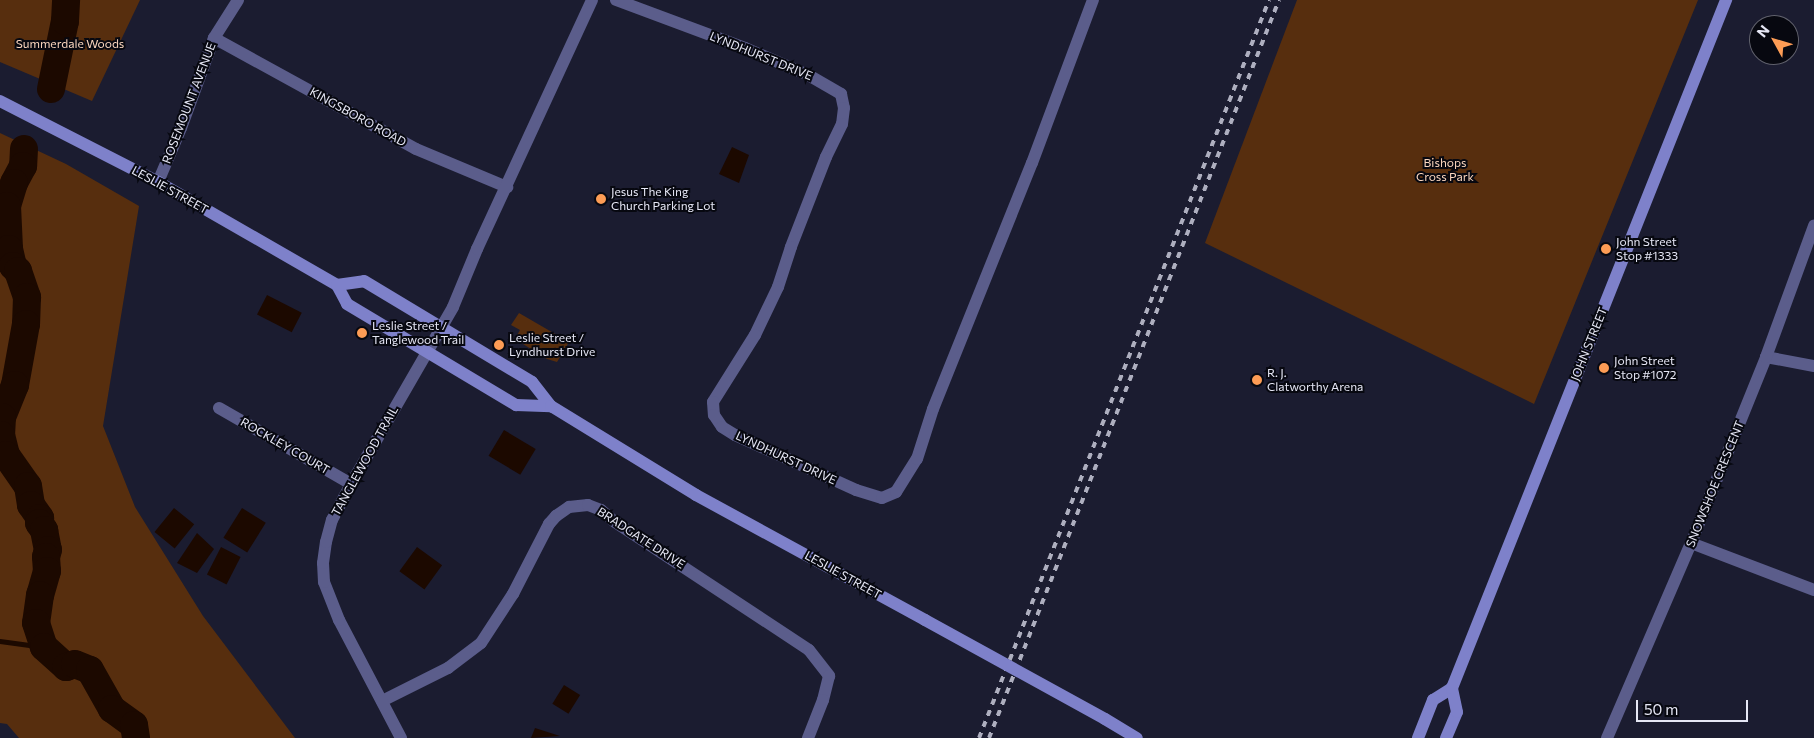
<!DOCTYPE html>
<style>
body{margin:0}
#map{position:relative;width:1814px;height:738px;overflow:hidden;background:#1b1c30;font-family:Commissioner,sans-serif}
div>[style]{position:absolute}
.green>*{inset:0;background:#572e0e}
.water>*{inset:0;background:#1c0900;transform-origin:0 0}
.stream>*{height:4.5px;margin:-2.25px;padding:0 2.25px;transform-origin:2.25px;border-radius:2.25px;background:#1c0900}
.river>*{height:28px;margin:-14px;padding:0 14px;transform-origin:14px;border-radius:14px;background:#1c0900}
.minor>*{height:12px;margin:-6px;padding:0 6px;transform-origin:6px;border-radius:6px;background:#5b5d8b}
.secondary>*{height:12px;margin:-6px;padding:0 6px;transform-origin:6px;border-radius:6px;background:#7e81ca}
.rail>*{height:4px;margin-top:-2px;transform-origin:0;background:repeating-linear-gradient(90deg,#aeafbf 0 6px,transparent 0 12px)}
.secondary-bridge>*{height:12px;margin:-6px;padding:0 6px;transform-origin:6px;border-radius:6px;background:#7e81ca}
.dots>*{width:14px;height:14px;translate:-50% -50%;box-sizing:border-box;border:2px solid #070810;border-radius:50%}
span{translate:-50% -50%;white-space:nowrap;text-align:center;line-height:1.15;-webkit-text-stroke:4px #070810;paint-order:stroke}
.park-label{font-size:12px;color:#fcd7bf}
.street-label{font-size:12px;color:#e6e7f5}
.poi-label{font-size:12px;color:#e6e7f5}
.left{translate:0 -50%;text-align:left}
.north{position:absolute;left:1749px;top:15px;width:50px;height:50px;box-sizing:border-box;background:#070810;border:1px solid #60616c;border-radius:50%;rotate:309deg;font-size:14px;font-weight:700;line-height:20px;text-align:center;color:#e6e7f5}
.north::after{content:'';display:block;margin:auto;width:18px;height:22px;background:#fd9c55;clip-path:polygon(50% 0,100% 100%,50% 72%,0 100%)}
.scale{position:absolute;left:1636px;top:700px;width:112px;height:22px;box-sizing:border-box;border:2px solid #e6e7f5;border-top:0;padding-left:6px;font-size:15px;line-height:18px;white-space:nowrap;color:#e6e7f5;-webkit-text-stroke:4px #070810;paint-order:stroke}
</style>
<div id="map">
<div class="green">
<div style="clip-path:polygon(0 0,140px 0,92px 101px,0 62px)"></div>
<div style="clip-path:polygon(1297px 0,1698px 0,1534px 404px,1205px 243px)"></div>
<div style="clip-path:polygon(0 133px,66px 164px,139px 206px,103px 426px,135px 507px,203px 616px,295px 738px,19px 738px,7px 724px,0 723px)"></div>
<div style="clip-path:polygon(519px 313px,569px 342px,557px 362px,547px 359px,515px 339px,520px 330px,511px 325px)"></div>
</div>
<div class="water">
<div style="clip-path:polygon(732px 147px,749px 155px,739px 183px,719px 174px)"></div>
<div style="left:267px;top:295px;width:39px;height:22px;rotate:27deg"></div>
<div style="left:504px;top:430px;width:37px;height:30px;rotate:31deg"></div>
<div style="left:174px;top:508px;width:26px;height:31px;rotate:39deg"></div>
<div style="left:242px;top:508px;width:28px;height:35px;rotate:32deg"></div>
<div style="clip-path:polygon(197px 533px,214px 549px,197px 573px,177px 563px)"></div>
<div style="left:221px;top:547px;width:22px;height:31px;rotate:27deg"></div>
<div style="left:417px;top:547px;width:31px;height:30px;rotate:36deg"></div>
<div style="left:564px;top:685px;width:19px;height:22px;rotate:32deg"></div>
<div style="clip-path:polygon(535px 728px,560px 736px,531px 738px)"></div>
</div>
<div class="stream">
<div style="left:0;top:641px;width:44px;rotate:7.8deg"></div>
</div>
<div class="river">
<div style="left:51px;top:89px;width:69px;rotate:-78.4deg"></div>
<div style="left:65px;top:21px;width:21px;rotate:-87deg"></div>
<div style="left:24px;top:149px;width:17px;rotate:93deg"></div>
<div style="left:23px;top:166px;width:19px;rotate:118deg"></div>
<div style="left:14px;top:183px;width:24px;rotate:107deg"></div>
<div style="left:7px;top:206px;width:43px;rotate:87.3deg"></div>
<div style="left:9px;top:249px;width:17px;rotate:77deg"></div>
<div style="left:13px;top:266px;width:7px;rotate:45deg"></div>
<div style="left:18px;top:271px;width:28px;rotate:71deg"></div>
<div style="left:27px;top:297px;width:27px;rotate:92deg"></div>
<div style="left:26px;top:324px;width:62px;rotate:100.2deg"></div>
<div style="left:15px;top:385px;width:35px;rotate:112deg"></div>
<div style="left:2px;top:417px;width:18px;rotate:93deg"></div>
<div style="left:1px;top:435px;width:21px;rotate:76deg"></div>
<div style="left:6px;top:455px;width:38px;rotate:55deg"></div>
<div style="left:28px;top:486px;width:19px;rotate:81deg"></div>
<div style="left:31px;top:505px;width:16px;rotate:55deg"></div>
<div style="left:40px;top:518px;width:5px;rotate:101deg"></div>
<div style="left:39px;top:523px;width:9px;rotate:54deg"></div>
<div style="left:44px;top:530px;width:20px;rotate:79deg"></div>
<div style="left:48px;top:550px;width:7px;rotate:106deg"></div>
<div style="left:46px;top:557px;width:14px;rotate:86deg"></div>
<div style="left:47px;top:571px;width:25px;rotate:106deg"></div>
<div style="left:40px;top:595px;width:28px;rotate:98deg"></div>
<div style="left:36px;top:623px;width:25px;rotate:72deg"></div>
<div style="left:44px;top:647px;width:30px;rotate:42deg"></div>
<div style="left:66px;top:667px;width:9px;rotate:-18deg"></div>
<div style="left:75px;top:664px;width:16px;rotate:22deg"></div>
<div style="left:90px;top:670px;width:45px;rotate:60.6deg"></div>
<div style="left:112px;top:709px;width:27px;rotate:36deg"></div>
<div style="left:134px;top:725px;width:13px;rotate:81deg"></div>
</div>
<div class="minor">
<div style="left:616px;top:0;width:138px;rotate:20.4deg"></div>
<div style="left:745px;top:48px;width:71px;rotate:23.3deg"></div>
<div style="left:810px;top:76px;width:36px;rotate:30deg"></div>
<div style="left:841px;top:94px;width:14px;rotate:78deg"></div>
<div style="left:844px;top:108px;width:16px;rotate:97deg"></div>
<div style="left:842px;top:124px;width:37px;rotate:116deg"></div>
<div style="left:826px;top:157px;width:97px;rotate:111.3deg"></div>
<div style="left:791px;top:247px;width:42px;rotate:108deg"></div>
<div style="left:778px;top:287px;width:53px;rotate:115.6deg"></div>
<div style="left:755px;top:335px;width:79px;rotate:122.1deg"></div>
<div style="left:713px;top:402px;width:13px;rotate:86deg"></div>
<div style="left:714px;top:415px;width:14px;rotate:56deg"></div>
<div style="left:722px;top:427px;width:15px;rotate:32deg"></div>
<div style="left:735px;top:435px;width:133px;rotate:24.4deg"></div>
<div style="left:856px;top:490px;width:27px;rotate:17deg"></div>
<div style="left:882px;top:498px;width:15px;rotate:-23deg"></div>
<div style="left:896px;top:492px;width:39px;rotate:-58deg"></div>
<div style="left:917px;top:459px;width:52px;rotate:-72.3deg"></div>
<div style="left:933px;top:409px;width:265px;rotate:-68.1deg"></div>
<div style="left:1032px;top:163px;width:174px;rotate:-69.5deg"></div>
<div style="left:214px;top:38px;width:230px;rotate:28.8deg"></div>
<div style="left:416px;top:149px;width:99px;rotate:22.7deg"></div>
<div style="left:158px;top:182px;width:59px;rotate:-66.9deg"></div>
<div style="left:181px;top:128px;width:96px;rotate:-69.9deg"></div>
<div style="left:214px;top:38px;width:45px;rotate:-57.7deg"></div>
<div style="left:1766px;top:357px;width:49px;rotate:10.6deg"></div>
<div style="left:219px;top:408px;width:152px;rotate:29.9deg"></div>
<div style="left:1691px;top:543px;width:132px;rotate:20.9deg"></div>
<div style="left:382px;top:701px;width:74px;rotate:-26.6deg"></div>
<div style="left:448px;top:668px;width:41px;rotate:-37.1deg"></div>
<div style="left:481px;top:643px;width:59px;rotate:-56.9deg"></div>
<div style="left:513px;top:594px;width:79px;rotate:-62.8deg"></div>
<div style="left:549px;top:524px;width:11px;rotate:-49deg"></div>
<div style="left:556px;top:516px;width:16px;rotate:-35deg"></div>
<div style="left:569px;top:507px;width:19px;rotate:-6deg"></div>
<div style="left:588px;top:505px;width:14px;rotate:21deg"></div>
<div style="left:601px;top:510px;width:18px;rotate:41deg"></div>
<div style="left:615px;top:522px;width:232px;rotate:33.4deg"></div>
<div style="left:809px;top:650px;width:33px;rotate:52deg"></div>
<div style="left:829px;top:676px;width:25px;rotate:104deg"></div>
<div style="left:823px;top:700px;width:41px;rotate:111.5deg"></div>
<div style="left:401px;top:738px;width:133px;rotate:-117.7deg"></div>
<div style="left:339px;top:620px;width:41px;rotate:-111.5deg"></div>
<div style="left:324px;top:582px;width:19px;rotate:-93deg"></div>
<div style="left:323px;top:563px;width:21px;rotate:-82deg"></div>
<div style="left:326px;top:542px;width:23px;rotate:-75deg"></div>
<div style="left:332px;top:520px;width:41px;rotate:-62.2deg"></div>
<div style="left:351px;top:484px;width:204px;rotate:-60deg"></div>
<div style="left:453px;top:307px;width:63px;rotate:-67.5deg"></div>
<div style="left:477px;top:249px;width:274px;rotate:-65.2deg"></div>
<div style="left:1607px;top:738px;width:212px;rotate:-66.7deg"></div>
<div style="left:1691px;top:543px;width:201px;rotate:-68deg"></div>
<div style="left:1766px;top:357px;width:140px;rotate:-69.9deg"></div>
</div>
<div class="secondary">
<div style="left:0;top:101px;width:178px;rotate:27.1deg"></div>
<div style="left:158px;top:182px;width:207px;rotate:29.9deg"></div>
<div style="left:337px;top:285px;width:21px;rotate:62deg"></div>
<div style="left:347px;top:304px;width:197px;rotate:30.9deg"></div>
<div style="left:516px;top:405px;width:35px;rotate:2deg"></div>
<div style="left:337px;top:285px;width:27px;rotate:-8deg"></div>
<div style="left:364px;top:281px;width:196px;rotate:31deg"></div>
<div style="left:532px;top:382px;width:31px;rotate:52deg"></div>
<div style="left:551px;top:406px;width:170px;rotate:31.5deg"></div>
<div style="left:696px;top:495px;width:261px;rotate:28.6deg"></div>
<div style="left:1105px;top:719px;width:37px;rotate:31deg"></div>
<div style="left:1418px;top:738px;width:41px;rotate:-68.5deg"></div>
<div style="left:1433px;top:700px;width:22px;rotate:-32deg"></div>
<div style="left:1446px;top:738px;width:28px;rotate:-67deg"></div>
<div style="left:1457px;top:712px;width:25px;rotate:-102deg"></div>
<div style="left:1452px;top:688px;width:741px;rotate:-68.28deg"></div>
</div>
<div class="rail">
<div style="left:979px;top:738px;width:793px;rotate:-68.55deg"></div>
<div style="left:989px;top:738px;width:793px;rotate:-68.55deg"></div>
</div>
<div class="secondary-bridge">
<div style="left:925px;top:620px;width:205px;rotate:28.8deg"></div>
</div>
<div class="dots">
<div style="left:601px;top:199px;background:#fd9c55"></div>
<div style="left:1606px;top:249px;background:#fd9c55"></div>
<div style="left:362px;top:333px;background:#fd9c55"></div>
<div style="left:499px;top:345px;background:#fd9c55"></div>
<div style="left:1604px;top:368px;background:#fd9c55"></div>
<div style="left:1257px;top:380px;background:#fd9c55"></div>
</div>
<div class="park-label">
<span style="left:70px;top:44px">Summerdale Woods</span>
<span style="left:1445px;top:170px">Bishops<br>Cross Park</span>
</div>
<div class="street-label">
<span style="left:761px;top:56px;rotate:22deg">LYNDHURST DRIVE</span>
<span style="left:189px;top:103px;rotate:-69deg">ROSEMOUNT AVENUE</span>
<span style="left:358px;top:117px;rotate:29deg">KINGSBORO ROAD</span>
<span style="left:170px;top:190px;rotate:29deg">LESLIE STREET</span>
<span style="left:1589px;top:344px;rotate:-68deg">JOHN STREET</span>
<span style="left:285px;top:446px;rotate:30deg">ROCKLEY COURT</span>
<span style="left:786px;top:458px;rotate:25deg">LYNDHURST DRIVE</span>
<span style="left:365px;top:461px;rotate:-61deg">TANGLEWOOD TRAIL</span>
<span style="left:1715px;top:484px;rotate:-68deg">SNOWSHOE CRESCENT</span>
<span style="left:641px;top:538px;rotate:33deg">BRADGATE DRIVE</span>
<span style="left:843px;top:575px;rotate:29deg">LESLIE STREET</span>
</div>
<div class="poi-label">
<span class="left" style="left:611px;top:199px">Jesus The King<br>Church Parking Lot</span>
<span class="left" style="left:1616px;top:249px">John Street<br>Stop #1333</span>
<span class="left" style="left:372px;top:333px">Leslie Street /<br>Tanglewood Trail</span>
<span class="left" style="left:509px;top:345px">Leslie Street /<br>Lyndhurst Drive</span>
<span class="left" style="left:1614px;top:368px">John Street<br>Stop #1072</span>
<span class="left" style="left:1267px;top:380px">R. J.<br>Clatworthy Arena</span>
</div>
<div class="north">N</div>
<div class="scale">50 m</div>
</div>
